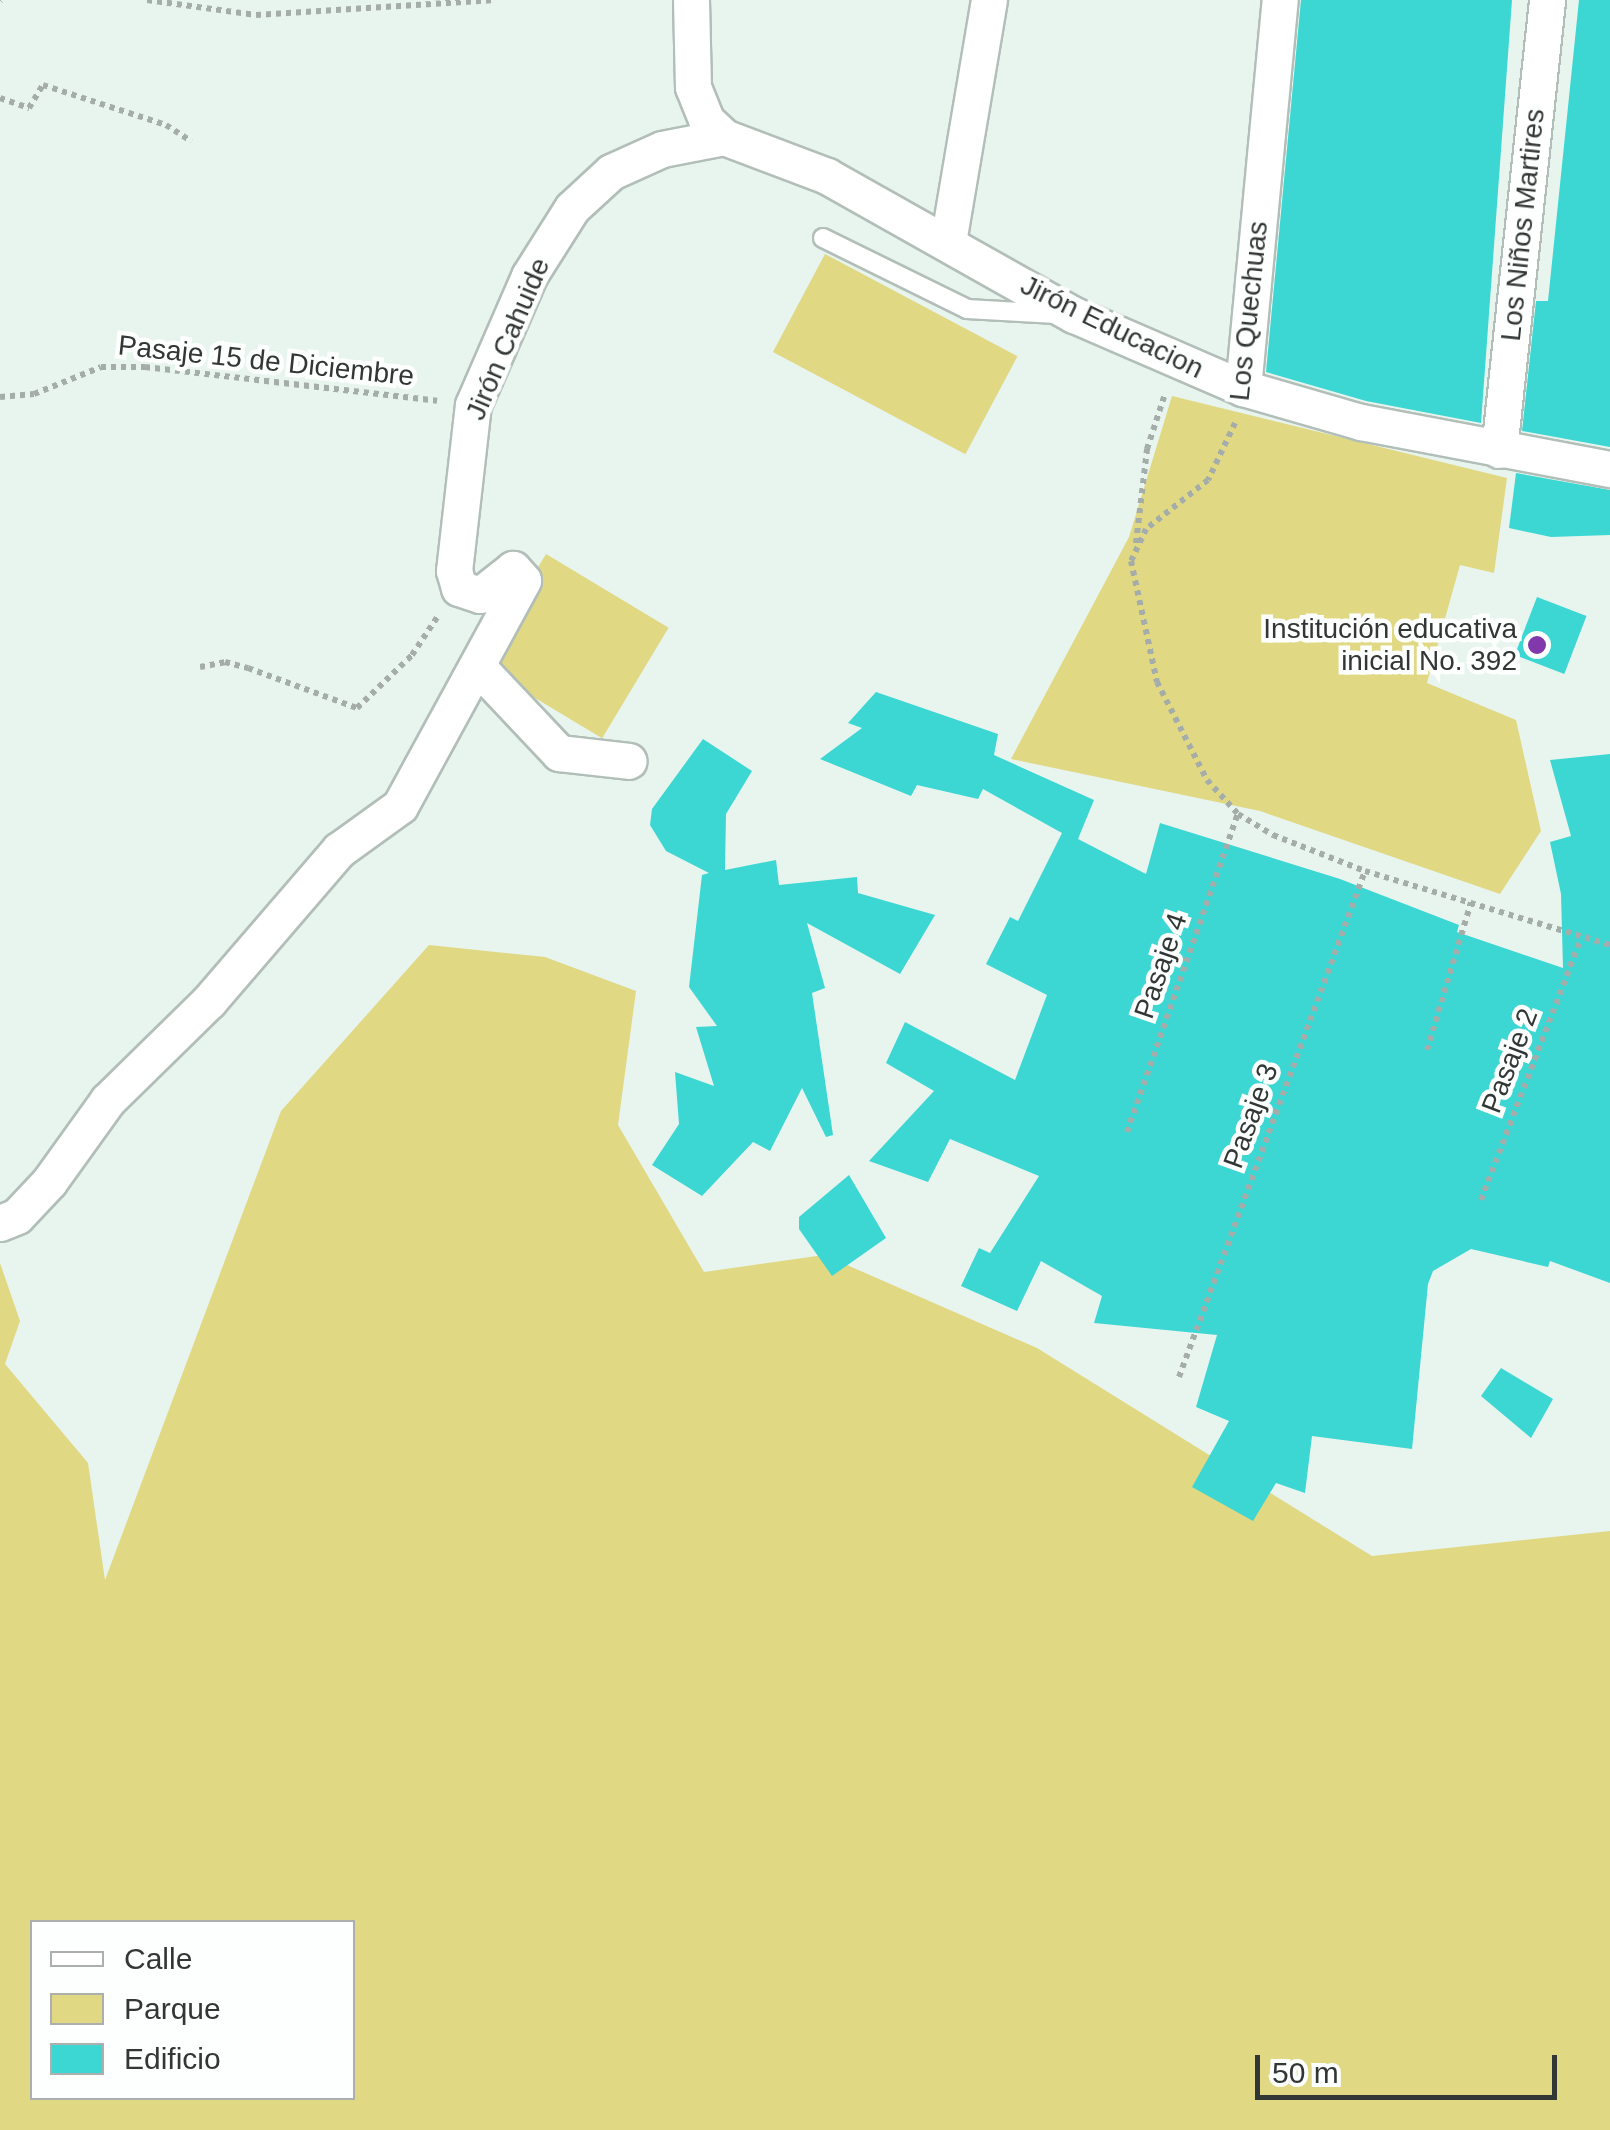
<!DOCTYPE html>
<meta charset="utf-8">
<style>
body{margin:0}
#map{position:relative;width:1610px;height:2130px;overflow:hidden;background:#e8f4ee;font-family:Helvetica,sans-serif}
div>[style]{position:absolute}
.green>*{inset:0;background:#e1d884;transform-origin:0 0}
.building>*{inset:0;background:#3cd7d3;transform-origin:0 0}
.path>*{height:6px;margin-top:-3px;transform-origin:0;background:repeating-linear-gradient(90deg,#a4ada9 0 5px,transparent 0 10px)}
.roads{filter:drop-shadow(2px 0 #b2beb8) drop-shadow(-2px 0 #b2beb8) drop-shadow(0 2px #b2beb8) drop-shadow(0 -2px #b2beb8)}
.service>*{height:18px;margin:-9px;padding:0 9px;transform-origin:9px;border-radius:9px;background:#fff}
.minor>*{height:35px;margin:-17.5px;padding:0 17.5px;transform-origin:17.5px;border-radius:17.5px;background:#fff}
.dots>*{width:28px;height:28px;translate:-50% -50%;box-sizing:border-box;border:5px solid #fcfffd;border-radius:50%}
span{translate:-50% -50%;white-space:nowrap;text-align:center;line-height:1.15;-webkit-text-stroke:9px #fcfffd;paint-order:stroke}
.street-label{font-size:28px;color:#323735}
.poi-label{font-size:28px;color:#323735}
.right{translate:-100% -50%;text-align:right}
.legend{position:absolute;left:30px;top:1920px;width:325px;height:180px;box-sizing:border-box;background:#fcfffd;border:2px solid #abafad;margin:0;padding:12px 18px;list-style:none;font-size:30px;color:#323735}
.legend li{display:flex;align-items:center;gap:20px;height:50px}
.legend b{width:50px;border:2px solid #abafad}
.scale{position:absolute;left:1255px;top:2055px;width:302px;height:45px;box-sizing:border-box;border:5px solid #323735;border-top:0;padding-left:12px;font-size:30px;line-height:35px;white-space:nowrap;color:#323735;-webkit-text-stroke:8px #fcfffd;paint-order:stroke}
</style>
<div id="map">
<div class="green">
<div style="left:825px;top:254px;width:218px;height:111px;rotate:28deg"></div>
<div style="clip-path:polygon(1172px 396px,1507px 478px,1494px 573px,1460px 565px,1427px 683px,1516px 720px,1541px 831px,1500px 894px,1260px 811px,1011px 759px,1129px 537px)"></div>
<div style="left:546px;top:554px;width:143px;height:129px;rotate:31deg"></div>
<div style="clip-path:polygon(evenodd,429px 945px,545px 957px,636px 991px,618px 1125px,704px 1272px,824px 1255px,1037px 1348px,1372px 1556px,1610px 1531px,1610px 2130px,0 2130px,0 1263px,20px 1321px,5px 1364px,88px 1463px,105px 1580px,281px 1111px,429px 945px,32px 1922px,352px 1922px,352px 2098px,32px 2098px,32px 1922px)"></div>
</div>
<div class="building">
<div style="clip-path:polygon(1301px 0,1512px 0,1481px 423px,1366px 401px,1266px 372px)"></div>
<div style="clip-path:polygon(1579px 0,1610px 0,1610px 447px,1522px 431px,1536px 301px,1548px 301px)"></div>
<div style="clip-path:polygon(1516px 473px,1610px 490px,1610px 535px,1551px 537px,1509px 528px)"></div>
<div style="left:1537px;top:597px;width:53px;height:62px;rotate:21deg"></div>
<div style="clip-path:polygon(876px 692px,998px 734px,994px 755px,1094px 800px,1078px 839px,1146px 874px,1160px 823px,1340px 879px,1459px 925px,1457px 932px,1563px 968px,1561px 894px,1550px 842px,1571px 836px,1550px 760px,1610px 754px,1610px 1283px,1550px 1261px,1548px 1267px,1471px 1249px,1433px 1271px,1428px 1284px,1412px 1449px,1312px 1436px,1305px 1493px,1276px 1483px,1253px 1521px,1192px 1487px,1229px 1421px,1196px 1407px,1217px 1335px,1094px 1323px,1102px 1296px,1041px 1261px,1017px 1311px,961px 1286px,979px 1248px,990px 1253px,1039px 1176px,950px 1139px,928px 1182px,869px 1161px,934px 1091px,886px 1063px,905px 1022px,1015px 1080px,1047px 995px,986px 964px,1010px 917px,1018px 921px,1062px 833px,983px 789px,978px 799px,917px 785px,911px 796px,820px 759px,862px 728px,848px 723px)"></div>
<div style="clip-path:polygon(703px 739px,752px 771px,726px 814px,725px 870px,776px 860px,779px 885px,857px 877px,858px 893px,935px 915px,900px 974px,807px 923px,825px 988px,812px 993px,833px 1135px,826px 1137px,802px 1088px,770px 1151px,753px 1142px,702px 1196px,652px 1165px,679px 1124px,675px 1072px,714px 1086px,696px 1027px,717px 1026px,689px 987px,702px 875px,709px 873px,666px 851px,650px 825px,652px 809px)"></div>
<div style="clip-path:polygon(849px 1175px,886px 1238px,832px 1276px,799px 1229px,799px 1217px)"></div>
<div style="clip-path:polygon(1501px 1368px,1553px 1399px,1531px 1438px,1481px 1396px)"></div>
</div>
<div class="path">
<div style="left:147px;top:0;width:110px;rotate:7.8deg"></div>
<div style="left:256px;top:15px;width:240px;rotate:-3.6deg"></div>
<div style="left:0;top:1px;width:1px;rotate:-45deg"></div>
<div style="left:0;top:98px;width:31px;rotate:19deg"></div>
<div style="left:29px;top:108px;width:27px;rotate:-59deg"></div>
<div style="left:43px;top:85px;width:129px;rotate:18deg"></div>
<div style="left:166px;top:125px;width:30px;rotate:33deg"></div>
<div style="left:0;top:397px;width:34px;rotate:-5deg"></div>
<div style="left:34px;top:394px;width:72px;rotate:-21.9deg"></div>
<div style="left:101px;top:367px;width:44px"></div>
<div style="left:145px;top:367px;width:294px;rotate:6.6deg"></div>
<div style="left:1235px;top:423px;width:63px;rotate:115.3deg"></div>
<div style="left:1208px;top:480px;width:79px;rotate:141.7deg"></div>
<div style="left:1146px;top:529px;width:35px;rotate:115deg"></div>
<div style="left:1131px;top:561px;width:124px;rotate:77.9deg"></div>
<div style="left:1157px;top:682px;width:110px;rotate:63deg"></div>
<div style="left:1207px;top:780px;width:46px;rotate:47.6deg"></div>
<div style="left:1238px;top:814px;width:41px;rotate:31deg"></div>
<div style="left:1273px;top:835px;width:99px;rotate:21.4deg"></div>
<div style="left:1365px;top:871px;width:256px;rotate:16.8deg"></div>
<div style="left:1136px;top:543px;width:95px;rotate:-83.3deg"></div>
<div style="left:1147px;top:449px;width:58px;rotate:-71.9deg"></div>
<div style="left:200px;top:667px;width:25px;rotate:-11deg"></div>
<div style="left:225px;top:662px;width:24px;rotate:15deg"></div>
<div style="left:248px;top:668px;width:116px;rotate:20.2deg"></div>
<div style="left:357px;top:708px;width:76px;rotate:-43.9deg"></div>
<div style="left:412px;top:655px;width:47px;rotate:-56.3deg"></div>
<div style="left:1427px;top:1050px;width:154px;rotate:-73.4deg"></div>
<div style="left:1127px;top:1132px;width:337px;rotate:-70.8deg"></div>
<div style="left:1481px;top:1200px;width:280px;rotate:-69.1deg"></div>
<div style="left:1179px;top:1377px;width:539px;rotate:-69.82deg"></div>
</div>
<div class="roads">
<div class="service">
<div style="left:823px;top:238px;width:161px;rotate:26.2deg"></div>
<div style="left:967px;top:309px;width:89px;rotate:3.2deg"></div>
</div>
<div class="minor">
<div style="left:691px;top:0;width:87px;rotate:88.7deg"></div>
<div style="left:693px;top:87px;width:35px;rotate:68deg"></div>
<div style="left:706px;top:120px;width:25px;rotate:43deg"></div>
<div style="left:724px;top:137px;width:110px;rotate:20.7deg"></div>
<div style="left:827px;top:176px;width:283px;rotate:29.4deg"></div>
<div style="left:1074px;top:315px;width:184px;rotate:23.4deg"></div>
<div style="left:1243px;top:388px;width:123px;rotate:16.1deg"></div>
<div style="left:1361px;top:422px;width:253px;rotate:10.7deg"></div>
<div style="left:948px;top:242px;width:245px;rotate:-80.4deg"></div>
<div style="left:1243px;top:388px;width:390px;rotate:-84.6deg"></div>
<div style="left:1499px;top:450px;width:453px;rotate:-83.9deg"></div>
<div style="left:477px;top:666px;width:120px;rotate:46.7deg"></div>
<div style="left:559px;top:753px;width:70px;rotate:6.5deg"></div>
<div style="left:0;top:1223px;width:18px;rotate:-22deg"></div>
<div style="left:17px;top:1216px;width:47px;rotate:-46.7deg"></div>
<div style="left:49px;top:1182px;width:101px;rotate:-54.3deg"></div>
<div style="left:108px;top:1100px;width:141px;rotate:-44.4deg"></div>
<div style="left:209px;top:1001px;width:199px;rotate:-49.3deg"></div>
<div style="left:339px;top:850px;width:75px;rotate:-35.8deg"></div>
<div style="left:400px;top:806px;width:257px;rotate:-61.4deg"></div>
<div style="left:523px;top:580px;width:15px;rotate:-132deg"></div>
<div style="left:513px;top:569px;width:42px;rotate:141.8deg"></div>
<div style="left:480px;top:595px;width:22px;rotate:-162deg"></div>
<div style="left:459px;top:588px;width:18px;rotate:-106deg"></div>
<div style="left:454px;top:571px;width:167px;rotate:-83.5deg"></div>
<div style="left:473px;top:405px;width:141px;rotate:-66.5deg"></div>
<div style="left:529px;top:276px;width:80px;rotate:-57.7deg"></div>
<div style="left:572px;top:208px;width:53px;rotate:-42.7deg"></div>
<div style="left:611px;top:172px;width:56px;rotate:-24.3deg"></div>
<div style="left:662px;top:149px;width:63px;rotate:-11deg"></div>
</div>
</div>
<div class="dots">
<div style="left:1537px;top:645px;background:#8138aa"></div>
</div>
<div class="street-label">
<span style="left:1523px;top:225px;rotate:-84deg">Los Niños Martires</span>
<span style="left:1249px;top:311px;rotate:-84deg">Los Quechuas</span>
<span style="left:1112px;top:327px;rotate:26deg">Jirón Educacion</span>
<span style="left:508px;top:339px;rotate:-67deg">Jirón Cahuide</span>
<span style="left:266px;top:361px;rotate:6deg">Pasaje 15 de Diciembre</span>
<span style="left:1161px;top:966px;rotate:-71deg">Pasaje 4</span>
<span style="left:1510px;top:1061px;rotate:-69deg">Pasaje 2</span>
<span style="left:1251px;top:1116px;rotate:-70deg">Pasaje 3</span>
</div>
<div class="poi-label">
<span class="right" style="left:1517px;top:645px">Institución educativa<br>inicial No. 392</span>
</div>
<ul class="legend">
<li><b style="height:12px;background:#fff"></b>Calle</li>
<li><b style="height:28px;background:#e1d884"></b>Parque</li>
<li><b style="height:28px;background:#3cd7d3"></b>Edificio</li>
</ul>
<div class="scale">50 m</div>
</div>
